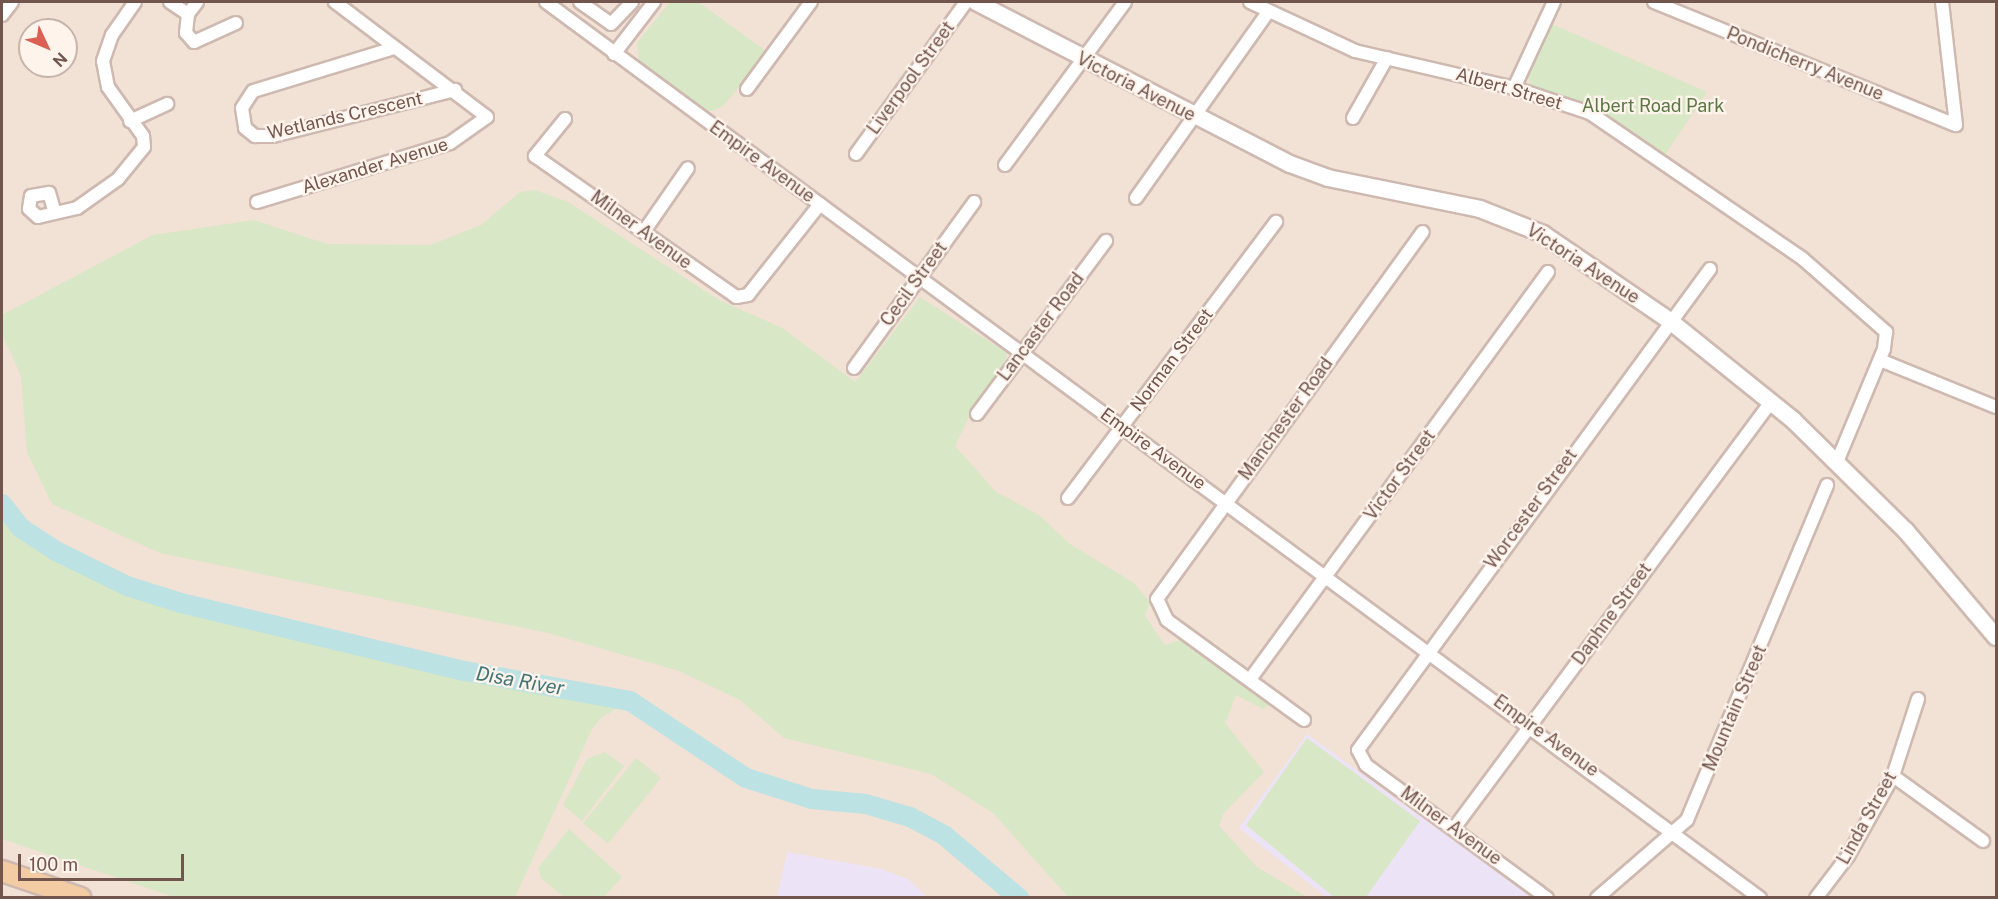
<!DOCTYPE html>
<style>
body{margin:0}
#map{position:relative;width:1998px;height:899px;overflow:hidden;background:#fbf0e6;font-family:"Public Sans",sans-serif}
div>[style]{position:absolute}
.residential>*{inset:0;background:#f2e1d5}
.education>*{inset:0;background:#ede3f7}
.green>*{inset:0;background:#d8e7c5;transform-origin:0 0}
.river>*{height:20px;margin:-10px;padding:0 10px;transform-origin:10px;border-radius:10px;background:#bce2e3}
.roads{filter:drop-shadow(2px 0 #ceb9b0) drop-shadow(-2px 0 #ceb9b0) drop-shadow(0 2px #ceb9b0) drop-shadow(0 -2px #ceb9b0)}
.street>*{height:12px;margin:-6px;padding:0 6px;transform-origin:6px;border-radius:6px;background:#fff}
.secondary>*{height:16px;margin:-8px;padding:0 8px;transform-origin:8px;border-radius:8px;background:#fff}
.primary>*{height:20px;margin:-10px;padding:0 10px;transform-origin:10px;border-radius:10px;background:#f4cca3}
span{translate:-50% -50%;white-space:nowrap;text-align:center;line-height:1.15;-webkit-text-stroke:4.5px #fef4ec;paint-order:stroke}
.street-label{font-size:18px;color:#72554d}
.park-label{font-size:18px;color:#5b7745}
.water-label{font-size:20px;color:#427476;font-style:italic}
.frame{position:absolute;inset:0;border:3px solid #72554d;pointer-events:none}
.north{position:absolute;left:18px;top:18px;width:60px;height:60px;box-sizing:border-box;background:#fef4ec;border:2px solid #c6b4ac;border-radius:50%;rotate:134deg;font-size:16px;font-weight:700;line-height:24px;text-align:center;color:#72554d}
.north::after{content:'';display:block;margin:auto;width:21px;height:27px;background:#db6154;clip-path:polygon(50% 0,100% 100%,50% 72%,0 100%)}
.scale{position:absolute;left:18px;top:854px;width:166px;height:27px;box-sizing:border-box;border:3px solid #72554d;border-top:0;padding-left:8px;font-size:18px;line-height:21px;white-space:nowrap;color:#72554d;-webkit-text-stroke:4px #fef4ec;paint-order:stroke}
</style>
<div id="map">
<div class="residential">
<div style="clip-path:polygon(evenodd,2px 2px,1996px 2px,1996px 897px,2px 897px,2px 2px,30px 30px,66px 30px,66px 66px,30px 66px,30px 30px)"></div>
</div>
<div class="education">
<div style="clip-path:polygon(1307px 734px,1531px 897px,1326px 897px,1239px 828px)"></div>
<div style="clip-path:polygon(787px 852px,881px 869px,908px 879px,927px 897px,777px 897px)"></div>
</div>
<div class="green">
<div style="clip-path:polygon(670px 2px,698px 2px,769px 53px,722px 107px,708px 112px,639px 60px,637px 43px)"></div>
<div style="clip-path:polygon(1552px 24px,1707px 92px,1665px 155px,1595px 108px,1531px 87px,1528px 76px)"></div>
<div style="clip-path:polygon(535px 190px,568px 202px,719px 300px,782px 328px,855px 382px,920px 297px,1007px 353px,1005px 366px,972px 411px,955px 446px,996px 492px,1039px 515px,1070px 544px,1134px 583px,1150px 602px,1145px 616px,1165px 645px,1181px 640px,1269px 705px,1263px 709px,1236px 695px,1225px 723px,1264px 772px,1223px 814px,1219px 826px,1257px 867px,1307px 897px,1068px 897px,993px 813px,931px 774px,784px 738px,740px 700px,679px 671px,548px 633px,160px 553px,52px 504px,27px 452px,21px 376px,2px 334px,2px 315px,153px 235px,254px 220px,327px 244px,431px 245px,481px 225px,520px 192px)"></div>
<div style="clip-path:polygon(2px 504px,22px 528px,56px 551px,128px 586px,181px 603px,465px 671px,630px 701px,602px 717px,592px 729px,515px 897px,174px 897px,2px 839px)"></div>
<div style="clip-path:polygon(1307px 738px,1420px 821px,1366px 897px,1334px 897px,1246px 825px)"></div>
<div style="clip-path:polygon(605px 752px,624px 766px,582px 821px,563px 805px,587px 759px)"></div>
<div style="left:636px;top:758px;width:32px;height:84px;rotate:39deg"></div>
<div style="clip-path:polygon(569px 829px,622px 877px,604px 897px,564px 897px,541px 878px,538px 868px)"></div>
</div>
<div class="river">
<div style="left:2px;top:504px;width:31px;rotate:52deg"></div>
<div style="left:21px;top:528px;width:42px;rotate:33.3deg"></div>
<div style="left:56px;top:551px;width:79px;rotate:26.2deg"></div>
<div style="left:127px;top:586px;width:57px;rotate:17.5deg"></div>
<div style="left:181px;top:603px;width:292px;rotate:13.5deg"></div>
<div style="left:465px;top:671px;width:168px;rotate:10.3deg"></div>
<div style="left:630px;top:701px;width:139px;rotate:33.6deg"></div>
<div style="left:746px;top:778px;width:69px;rotate:17.7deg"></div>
<div style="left:812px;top:799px;width:54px;rotate:5.3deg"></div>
<div style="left:866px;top:804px;width:46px;rotate:16.5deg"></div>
<div style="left:910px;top:817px;width:40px;rotate:28deg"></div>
<div style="left:945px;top:836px;width:97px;rotate:40deg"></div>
</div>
<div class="roads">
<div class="street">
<div style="left:170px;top:2px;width:22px;rotate:34deg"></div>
<div style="left:188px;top:14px;width:19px;rotate:96deg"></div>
<div style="left:186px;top:33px;width:12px;rotate:48deg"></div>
<div style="left:194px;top:42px;width:46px;rotate:-24.3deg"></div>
<div style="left:546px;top:2px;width:1509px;rotate:36.43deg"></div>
<div style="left:580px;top:2px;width:38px;rotate:35deg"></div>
<div style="left:611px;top:24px;width:30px;rotate:-46deg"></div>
<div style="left:1250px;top:2px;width:116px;rotate:25deg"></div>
<div style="left:1355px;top:51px;width:163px;rotate:13.1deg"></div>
<div style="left:1514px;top:88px;width:80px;rotate:18.2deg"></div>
<div style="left:1590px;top:113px;width:258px;rotate:34.4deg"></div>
<div style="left:1803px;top:259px;width:111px;rotate:41.3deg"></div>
<div style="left:1886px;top:332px;width:17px;rotate:97deg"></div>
<div style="left:1884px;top:349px;width:122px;rotate:112.6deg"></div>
<div style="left:1654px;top:2px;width:326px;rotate:22.2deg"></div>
<div style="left:1956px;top:125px;width:124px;rotate:-96.5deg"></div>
<div style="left:188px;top:14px;width:15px;rotate:-53deg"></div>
<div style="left:2px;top:15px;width:16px;rotate:-52deg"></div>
<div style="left:394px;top:48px;width:147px;rotate:163deg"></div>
<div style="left:253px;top:91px;width:20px;rotate:123deg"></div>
<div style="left:242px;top:108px;width:20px;rotate:81deg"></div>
<div style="left:245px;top:128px;width:13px;rotate:39deg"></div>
<div style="left:255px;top:136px;width:18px"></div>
<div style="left:273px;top:136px;width:188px;rotate:-14.2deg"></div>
<div style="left:614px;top:54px;width:66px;rotate:-52.4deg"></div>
<div style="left:1514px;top:88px;width:95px;rotate:-65.1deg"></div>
<div style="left:747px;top:89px;width:108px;rotate:-53.7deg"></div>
<div style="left:1353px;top:118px;width:69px;rotate:-60.5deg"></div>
<div style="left:565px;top:119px;width:48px;rotate:129deg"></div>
<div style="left:535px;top:156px;width:246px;rotate:35deg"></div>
<div style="left:736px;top:297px;width:12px;rotate:-9deg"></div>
<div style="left:748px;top:295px;width:116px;rotate:-51.6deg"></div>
<div style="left:130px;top:121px;width:41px;rotate:-24.7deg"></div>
<div style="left:856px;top:154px;width:188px;rotate:-54.1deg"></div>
<div style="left:1005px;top:165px;width:202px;rotate:-53.6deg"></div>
<div style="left:1136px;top:198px;width:229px;rotate:-54.6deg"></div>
<div style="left:257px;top:202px;width:202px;rotate:-17deg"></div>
<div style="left:450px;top:143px;width:45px;rotate:-35.1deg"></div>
<div style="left:487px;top:117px;width:191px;rotate:-142.9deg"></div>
<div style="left:54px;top:210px;width:18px;rotate:-106deg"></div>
<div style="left:49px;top:193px;width:18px;rotate:171deg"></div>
<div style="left:31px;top:196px;width:13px;rotate:99deg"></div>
<div style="left:29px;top:209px;width:12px;rotate:42deg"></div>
<div style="left:38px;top:217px;width:40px;rotate:-13deg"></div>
<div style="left:77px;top:208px;width:50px;rotate:-35.3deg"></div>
<div style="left:118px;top:179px;width:41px;rotate:-50.9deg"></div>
<div style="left:144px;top:147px;width:11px;rotate:-95deg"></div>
<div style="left:143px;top:136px;width:60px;rotate:-125.5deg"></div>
<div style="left:108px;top:87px;width:26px;rotate:-101deg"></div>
<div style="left:103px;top:61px;width:28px;rotate:-71deg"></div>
<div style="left:112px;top:35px;width:40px;rotate:-55.1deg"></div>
<div style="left:645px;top:230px;width:75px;rotate:-55.3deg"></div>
<div style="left:1880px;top:360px;width:125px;rotate:22.1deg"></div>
<div style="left:854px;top:368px;width:205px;rotate:-54.1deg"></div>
<div style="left:977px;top:414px;width:216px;rotate:-53.3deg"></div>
<div style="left:1068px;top:498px;width:346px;rotate:-53deg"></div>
<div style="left:1251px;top:678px;width:503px;rotate:-53.81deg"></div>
<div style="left:1304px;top:720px;width:170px;rotate:-143.9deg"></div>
<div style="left:1167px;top:620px;width:23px;rotate:-115deg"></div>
<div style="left:1157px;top:599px;width:453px;rotate:-54.1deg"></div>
<div style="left:1893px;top:776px;width:111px;rotate:35.8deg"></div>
<div style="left:1455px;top:827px;width:530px;rotate:-53.37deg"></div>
<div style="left:1547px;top:898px;width:225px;rotate:-143.7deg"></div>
<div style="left:1366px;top:765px;width:17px;rotate:-118deg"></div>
<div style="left:1358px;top:750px;width:596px;rotate:-53.8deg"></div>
<div style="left:1597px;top:898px;width:119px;rotate:-40.9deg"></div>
<div style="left:1687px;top:820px;width:363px;rotate:-67.3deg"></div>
<div style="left:1816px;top:898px;width:53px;rotate:-52.7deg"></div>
<div style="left:1848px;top:856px;width:92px;rotate:-60.6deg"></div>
<div style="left:1893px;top:776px;width:81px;rotate:-72deg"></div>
</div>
<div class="secondary">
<div style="left:976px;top:2px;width:353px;rotate:27.3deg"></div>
<div style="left:1290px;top:164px;width:40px;rotate:20.2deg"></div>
<div style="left:1328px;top:178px;width:155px;rotate:11.5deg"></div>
<div style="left:1480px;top:209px;width:68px;rotate:21.6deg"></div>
<div style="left:1543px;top:234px;width:154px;rotate:34.4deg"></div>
<div style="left:1670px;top:321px;width:158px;rotate:38.8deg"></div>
<div style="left:1793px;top:420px;width:158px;rotate:44.5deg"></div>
<div style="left:1906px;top:531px;width:139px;rotate:49.7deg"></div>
</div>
<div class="primary">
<div style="left:2px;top:871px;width:83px;rotate:18.9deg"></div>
</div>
</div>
<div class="street-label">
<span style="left:1805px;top:64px;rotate:22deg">Pondicherry Avenue</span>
<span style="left:911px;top:78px;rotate:-54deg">Liverpool Street</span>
<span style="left:1136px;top:87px;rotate:27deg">Victoria Avenue</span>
<span style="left:1509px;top:89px;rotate:16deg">Albert Street</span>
<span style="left:345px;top:116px;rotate:-13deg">Wetlands Crescent</span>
<span style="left:762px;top:162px;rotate:36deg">Empire Avenue</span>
<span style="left:375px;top:166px;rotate:-17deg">Alexander Avenue</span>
<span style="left:641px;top:230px;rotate:36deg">Milner Avenue</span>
<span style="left:1583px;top:264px;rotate:33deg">Victoria Avenue</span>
<span style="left:914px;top:284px;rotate:-54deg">Cecil Street</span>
<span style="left:1041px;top:327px;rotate:-53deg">Lancaster Road</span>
<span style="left:1172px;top:360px;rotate:-53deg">Norman Street</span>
<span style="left:1286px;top:419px;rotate:-54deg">Manchester Road</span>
<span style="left:1153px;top:449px;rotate:36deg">Empire Avenue</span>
<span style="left:1400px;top:475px;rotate:-54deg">Victor Street</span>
<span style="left:1531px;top:509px;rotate:-54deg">Worcester Street</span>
<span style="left:1612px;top:614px;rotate:-54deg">Daphne Street</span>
<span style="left:1735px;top:708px;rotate:-67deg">Mountain Street</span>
<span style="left:1546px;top:736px;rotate:36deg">Empire Avenue</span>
<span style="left:1867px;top:818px;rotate:-61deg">Linda Street</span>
<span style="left:1451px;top:826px;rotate:36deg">Milner Avenue</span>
</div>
<div class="park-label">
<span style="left:1653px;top:106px">Albert Road Park</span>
</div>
<div class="water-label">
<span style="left:520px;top:681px;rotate:10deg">Disa River</span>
</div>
<div class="frame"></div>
<div class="north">N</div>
<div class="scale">100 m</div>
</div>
